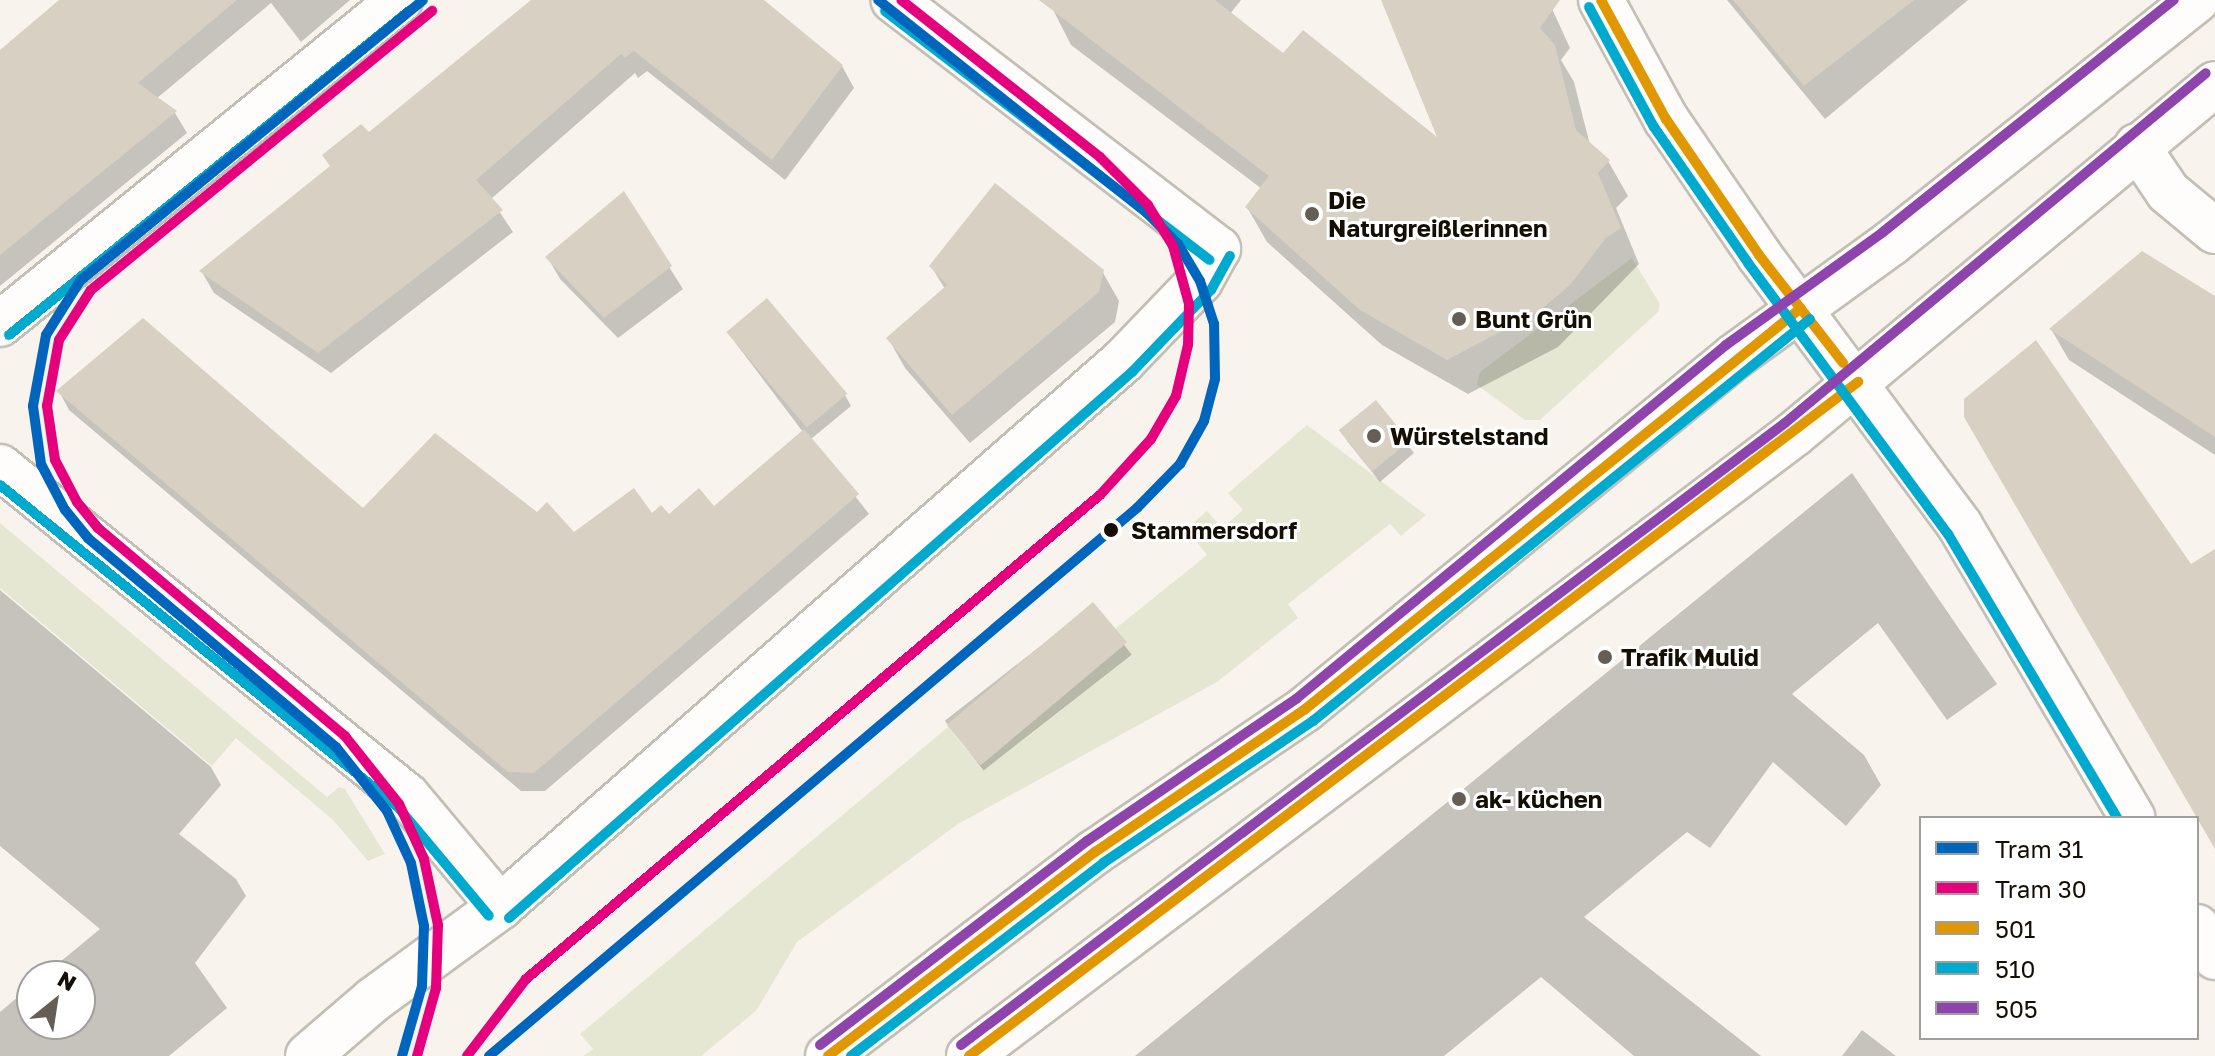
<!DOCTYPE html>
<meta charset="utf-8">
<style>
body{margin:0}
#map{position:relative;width:2215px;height:1056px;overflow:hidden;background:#f8f4ed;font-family:"Golos Text",sans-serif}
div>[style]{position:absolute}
.green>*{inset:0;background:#e6e7d3}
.shadow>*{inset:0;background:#0003;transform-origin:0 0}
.building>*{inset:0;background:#d7d0c3;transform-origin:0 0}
.roads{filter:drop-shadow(2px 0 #c3bfb6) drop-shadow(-2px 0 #c3bfb6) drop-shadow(0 2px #c3bfb6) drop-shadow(0 -2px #c3bfb6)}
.minor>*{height:44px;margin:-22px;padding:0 22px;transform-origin:22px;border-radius:22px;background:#fefdfc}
.major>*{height:44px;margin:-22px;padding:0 22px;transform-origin:22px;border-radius:22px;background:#fefdfc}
.bus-1>*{height:10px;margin:-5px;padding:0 5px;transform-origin:5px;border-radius:5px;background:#e09700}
.bus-2>*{height:10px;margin:-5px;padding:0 5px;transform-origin:5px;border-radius:5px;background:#00a9ce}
.bus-3>*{height:10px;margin:-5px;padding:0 5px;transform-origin:5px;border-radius:5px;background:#8e44ad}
.tram-1>*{height:10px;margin:-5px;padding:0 5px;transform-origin:5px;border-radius:5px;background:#0065bd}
.tram-2>*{height:10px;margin:-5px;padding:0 5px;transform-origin:5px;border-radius:5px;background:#e5007d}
.dots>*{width:22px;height:22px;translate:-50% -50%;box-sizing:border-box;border:4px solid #fff;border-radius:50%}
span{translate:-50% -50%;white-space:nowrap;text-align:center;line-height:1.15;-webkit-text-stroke:6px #fff;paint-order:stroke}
.poi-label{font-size:24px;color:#140e04;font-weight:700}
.left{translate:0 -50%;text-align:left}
.stop-label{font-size:24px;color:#140e04;font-weight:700}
.legend{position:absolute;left:1919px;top:816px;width:280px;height:224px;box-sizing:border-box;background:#fff;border:2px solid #a19f9b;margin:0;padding:10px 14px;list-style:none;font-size:24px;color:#140e04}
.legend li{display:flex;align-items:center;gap:16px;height:40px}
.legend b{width:40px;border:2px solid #a19f9b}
.north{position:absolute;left:16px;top:960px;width:80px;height:80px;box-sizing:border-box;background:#fff;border:2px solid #a19f9b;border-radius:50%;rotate:30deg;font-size:22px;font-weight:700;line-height:32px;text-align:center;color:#140e04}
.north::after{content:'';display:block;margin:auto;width:28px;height:36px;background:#645e56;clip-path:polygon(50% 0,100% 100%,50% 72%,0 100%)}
</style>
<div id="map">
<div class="green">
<div style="clip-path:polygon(1632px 258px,1660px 304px,1658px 312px,1540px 420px,1525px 420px,1477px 385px,1480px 372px)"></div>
<div style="clip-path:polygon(1307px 425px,1426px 515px,1401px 536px,1390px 524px,1288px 604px,1298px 618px,1217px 682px,958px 824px,797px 942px,756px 1011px,701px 1056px,583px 1056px,593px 1049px,580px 1034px,948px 727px,978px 763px,1127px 643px,1115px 629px,1207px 555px,1186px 529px,1207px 511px,1222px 528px,1243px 510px,1228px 493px)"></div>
<div style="clip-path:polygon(0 523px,327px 797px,339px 787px,345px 789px,385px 854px,368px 861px,333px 820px,236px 738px,212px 766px,0 588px)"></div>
</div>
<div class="shadow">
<div style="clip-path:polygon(62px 0,350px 0,301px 42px,271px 3px,156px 99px,175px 113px,187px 133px,0 286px,0 53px)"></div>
<div style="clip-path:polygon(535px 0,761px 0,842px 66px,854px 88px,785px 180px,647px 71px,638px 78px,635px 73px,491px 199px,513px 232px,331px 373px,214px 293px,202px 272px)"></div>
<div style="clip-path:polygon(1048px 0,1241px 0,1230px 14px,1283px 55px,1441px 143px,1385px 0,1548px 0,1570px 48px,1561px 60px,1574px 82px,1590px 145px,1608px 161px,1628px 196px,1616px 208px,1639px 264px,1558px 347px,1468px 394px,1382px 345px,1267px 242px,1247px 207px,1262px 189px,1071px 45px)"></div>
<div style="clip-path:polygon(1727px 0,1968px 0,1825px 119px)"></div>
<div style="clip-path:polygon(623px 194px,683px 289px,618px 338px,560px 279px,548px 258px)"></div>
<div style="clip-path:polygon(931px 266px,1102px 271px,1119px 301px,1115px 322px,970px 443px,905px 368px,888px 338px,945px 289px)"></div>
<div style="clip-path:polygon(2215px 301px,2215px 455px,2069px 360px,2051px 329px)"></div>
<div style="clip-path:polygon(734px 341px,845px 395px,851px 406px,811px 439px,869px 514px,545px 791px,521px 791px,69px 410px,59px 391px,363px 511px,537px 515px,574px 535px,652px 516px,714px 509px,803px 432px)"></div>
<div style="clip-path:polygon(1375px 403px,1414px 453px,1380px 482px,1347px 441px)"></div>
<div style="clip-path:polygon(1852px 473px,1997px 684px,1947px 720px,1878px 623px,1792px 694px,1864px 755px,1881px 785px,1846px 826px,1773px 762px,1710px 848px,1687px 832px,1584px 917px,1761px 1056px,1634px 1056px,1541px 977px,1444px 1056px,1135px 1056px)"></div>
<div style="clip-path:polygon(0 590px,211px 767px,221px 785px,179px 834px,236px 879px,246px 896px,195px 963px,227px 1008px,169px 1056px,0 1056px,0 1012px,32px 985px,32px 1024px,80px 1024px,80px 976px,43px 976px,100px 929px,0 846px)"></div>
<div style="left:1093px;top:605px;width:63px;height:188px;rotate:52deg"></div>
<div style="clip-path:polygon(1862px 1030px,1896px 1056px,1842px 1056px)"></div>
</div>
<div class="building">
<div style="clip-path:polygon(59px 0,237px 0,138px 83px,177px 111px,0 255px,0 50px)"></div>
<div style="clip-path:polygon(531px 0,764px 0,843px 65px,772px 160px,634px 51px,625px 58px,621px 54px,476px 180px,503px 210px,318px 353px,199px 271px,330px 166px,322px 155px,361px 124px,369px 132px)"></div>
<div style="clip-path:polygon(1039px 0,1215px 0,1283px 53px,1303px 30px,1437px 137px,1381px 0,1560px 0,1540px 28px,1555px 45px,1576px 130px,1610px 160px,1598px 173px,1621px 228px,1606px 238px,1570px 285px,1538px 312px,1447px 360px,1360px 310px,1245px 207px,1269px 176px)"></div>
<div style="clip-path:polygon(1733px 0,1914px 0,1804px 86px)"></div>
<div style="clip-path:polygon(995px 183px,1104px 270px,1099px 292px,952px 415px,886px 338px,947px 285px,929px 266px)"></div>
<div style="clip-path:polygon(624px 191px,672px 266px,604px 318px,545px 257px)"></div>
<div style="clip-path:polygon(2142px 251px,2215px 296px,2215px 437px,2049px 329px)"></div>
<div style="left:767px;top:298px;width:125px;height:53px;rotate:50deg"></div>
<div style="clip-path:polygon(143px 318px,363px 508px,435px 433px,537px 512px,547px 502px,574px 532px,634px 488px,652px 513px,661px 505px,669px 514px,699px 488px,714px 506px,804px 429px,859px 494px,534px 773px,508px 772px,56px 391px)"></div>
<div style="clip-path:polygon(2036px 340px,2191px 564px,2215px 549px,2215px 849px,1964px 417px,1964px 399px)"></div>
<div style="left:1376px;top:400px;width:53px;height:48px;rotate:51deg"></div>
<div style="left:1093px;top:602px;width:53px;height:191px;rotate:50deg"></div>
</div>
<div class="roads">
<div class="minor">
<div style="left:2137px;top:146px;width:55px;rotate:56deg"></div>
<div style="left:2168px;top:192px;width:61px;rotate:39.7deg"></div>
<div style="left:0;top:324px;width:515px;rotate:-39.01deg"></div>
<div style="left:0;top:467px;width:523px;rotate:38.95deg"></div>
<div style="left:407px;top:796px;width:145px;rotate:50deg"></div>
<div style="left:308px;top:1056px;width:86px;rotate:-40.7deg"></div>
<div style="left:373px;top:1000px;width:157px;rotate:-36.2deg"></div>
<div style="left:500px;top:907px;width:828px;rotate:-41.23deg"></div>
<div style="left:1123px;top:361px;width:111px;rotate:-46.1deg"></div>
<div style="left:1200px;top:281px;width:37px;rotate:-61deg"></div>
<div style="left:1218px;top:249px;width:409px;rotate:-142.5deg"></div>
</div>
<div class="major">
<div style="left:1601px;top:0;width:136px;rotate:61.4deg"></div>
<div style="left:1666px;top:119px;width:165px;rotate:55.6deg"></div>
<div style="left:1759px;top:255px;width:337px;rotate:53.4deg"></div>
<div style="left:1960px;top:526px;width:339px;rotate:59.4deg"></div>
<div style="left:2197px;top:927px;width:35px;rotate:59deg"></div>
<div style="left:828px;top:1056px;width:336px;rotate:-37.4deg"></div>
<div style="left:1095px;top:852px;width:253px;rotate:-34.2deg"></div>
<div style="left:1304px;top:710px;width:558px;rotate:-39.4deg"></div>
<div style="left:1735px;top:356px;width:193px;rotate:-35.9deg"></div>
<div style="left:1891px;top:243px;width:390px;rotate:-38.5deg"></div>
<div style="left:969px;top:1056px;width:1033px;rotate:-37.01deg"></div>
<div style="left:1794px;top:434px;width:547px;rotate:-39.74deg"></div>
</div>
</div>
<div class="bus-1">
<div style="left:1601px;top:0;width:136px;rotate:61.4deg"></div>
<div style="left:1666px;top:119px;width:165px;rotate:55.6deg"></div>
<div style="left:1759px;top:255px;width:137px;rotate:52.1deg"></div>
<div style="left:828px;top:1056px;width:336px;rotate:-37.4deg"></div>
<div style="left:1095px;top:852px;width:253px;rotate:-34.2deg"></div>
<div style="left:1304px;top:710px;width:639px;rotate:-38.97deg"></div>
<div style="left:969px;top:1056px;width:1116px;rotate:-37.17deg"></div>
</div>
<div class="bus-2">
<div style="left:1589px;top:7px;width:136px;rotate:61.6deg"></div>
<div style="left:1654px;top:127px;width:165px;rotate:55.3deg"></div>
<div style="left:1748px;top:263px;width:337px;rotate:53.6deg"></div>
<div style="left:1948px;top:534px;width:330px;rotate:59.2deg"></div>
<div style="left:885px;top:11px;width:409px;rotate:37.5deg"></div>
<div style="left:9px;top:335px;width:515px;rotate:-39.01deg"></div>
<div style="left:0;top:485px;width:511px;rotate:38.96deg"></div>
<div style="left:397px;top:806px;width:143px;rotate:50.1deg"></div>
<div style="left:509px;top:918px;width:828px;rotate:-41.23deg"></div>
<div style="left:1132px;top:372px;width:114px;rotate:-46.1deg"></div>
<div style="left:1211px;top:290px;width:39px;rotate:-61deg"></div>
<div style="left:851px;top:1056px;width:317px;rotate:-37.4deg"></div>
<div style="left:1103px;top:863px;width:254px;rotate:-34.1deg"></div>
<div style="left:1313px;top:721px;width:639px;rotate:-38.97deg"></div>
</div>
<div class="bus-3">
<div style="left:820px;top:1045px;width:336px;rotate:-37.4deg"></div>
<div style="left:1087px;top:841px;width:253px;rotate:-34.2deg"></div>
<div style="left:1296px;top:699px;width:557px;rotate:-39.46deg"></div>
<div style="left:1726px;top:345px;width:193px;rotate:-35.7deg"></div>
<div style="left:1883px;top:232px;width:372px;rotate:-38.6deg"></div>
<div style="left:961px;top:1045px;width:1032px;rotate:-37.05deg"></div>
<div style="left:1785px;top:423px;width:547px;rotate:-39.74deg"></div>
</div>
<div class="tram-1">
<div style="left:402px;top:1056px;width:73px;rotate:-74.1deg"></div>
<div style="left:422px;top:986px;width:60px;rotate:-88.1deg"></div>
<div style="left:424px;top:926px;width:64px;rotate:-101.7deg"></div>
<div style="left:411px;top:863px;width:57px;rotate:-114.8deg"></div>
<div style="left:387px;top:811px;width:82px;rotate:-128.6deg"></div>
<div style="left:336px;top:747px;width:324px;rotate:-139.9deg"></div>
<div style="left:88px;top:538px;width:36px;rotate:-129deg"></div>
<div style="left:65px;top:510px;width:52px;rotate:-117.6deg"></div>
<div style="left:41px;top:464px;width:59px;rotate:-97.9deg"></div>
<div style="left:33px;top:406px;width:72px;rotate:-79.6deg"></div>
<div style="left:46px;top:335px;width:64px;rotate:-57.8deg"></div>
<div style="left:80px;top:281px;width:443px;rotate:-39.3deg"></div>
<div style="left:489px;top:1056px;width:849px;rotate:-40.22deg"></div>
<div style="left:1137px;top:508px;width:62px;rotate:-45.7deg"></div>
<div style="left:1180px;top:464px;width:49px;rotate:-60.8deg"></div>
<div style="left:1204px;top:421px;width:43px;rotate:-75.3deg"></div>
<div style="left:1215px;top:379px;width:55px;rotate:-91deg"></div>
<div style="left:1214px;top:324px;width:45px;rotate:-108deg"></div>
<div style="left:1200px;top:281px;width:43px;rotate:-120.7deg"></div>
<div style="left:1178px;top:244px;width:44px;rotate:-135deg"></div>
<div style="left:1147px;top:213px;width:343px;rotate:-141.6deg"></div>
</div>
<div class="tram-2">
<div style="left:417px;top:1056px;width:71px;rotate:-74.4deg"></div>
<div style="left:436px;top:988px;width:63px;rotate:-88.2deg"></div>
<div style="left:438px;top:925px;width:67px;rotate:-102deg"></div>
<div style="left:424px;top:859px;width:60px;rotate:-114.4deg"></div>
<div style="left:399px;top:804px;width:87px;rotate:-128.5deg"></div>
<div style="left:345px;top:736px;width:323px;rotate:-139.9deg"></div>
<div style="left:98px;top:528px;width:33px;rotate:-129deg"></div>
<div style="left:77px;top:502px;width:47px;rotate:-117.6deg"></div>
<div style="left:55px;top:460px;width:55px;rotate:-98.4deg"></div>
<div style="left:47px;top:406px;width:67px;rotate:-79.7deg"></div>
<div style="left:59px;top:340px;width:59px;rotate:-57.4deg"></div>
<div style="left:91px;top:290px;width:441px;rotate:-39.3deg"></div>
<div style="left:467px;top:1056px;width:97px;rotate:-52.5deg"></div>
<div style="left:526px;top:979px;width:751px;rotate:-40.14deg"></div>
<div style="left:1100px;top:495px;width:76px;rotate:-47.7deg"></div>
<div style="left:1151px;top:439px;width:50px;rotate:-59.8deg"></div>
<div style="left:1176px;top:396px;width:52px;rotate:-76.8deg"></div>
<div style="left:1188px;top:345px;width:41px;rotate:-88.6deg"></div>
<div style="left:1189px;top:304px;width:60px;rotate:-105.4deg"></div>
<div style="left:1173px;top:246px;width:48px;rotate:-121.4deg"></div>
<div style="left:1148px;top:205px;width:68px;rotate:-135deg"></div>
<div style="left:1100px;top:157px;width:253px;rotate:-141.7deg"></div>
</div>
<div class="dots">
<div style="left:1312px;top:214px;background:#645e56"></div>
<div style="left:1459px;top:319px;background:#645e56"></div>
<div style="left:1374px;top:436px;background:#645e56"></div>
<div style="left:1111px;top:530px;background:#140e04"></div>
<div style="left:1605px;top:657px;background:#645e56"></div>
<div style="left:1459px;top:799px;background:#645e56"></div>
</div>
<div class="poi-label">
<span class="left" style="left:1328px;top:214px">Die<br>Naturgreißlerinnen</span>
<span class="left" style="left:1475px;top:319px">Bunt Grün</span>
<span class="left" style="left:1390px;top:436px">Würstelstand</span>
<span class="left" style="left:1621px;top:657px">Trafik Mulid</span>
<span class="left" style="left:1475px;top:799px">ak- küchen</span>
</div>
<div class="stop-label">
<span class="left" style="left:1131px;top:530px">Stammersdorf</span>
</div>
<ul class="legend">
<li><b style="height:10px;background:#0065bd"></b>Tram 31</li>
<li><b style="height:10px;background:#e5007d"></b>Tram 30</li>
<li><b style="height:10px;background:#e09700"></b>501</li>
<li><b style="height:10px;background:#00a9ce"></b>510</li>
<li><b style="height:10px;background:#8e44ad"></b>505</li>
</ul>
<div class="north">N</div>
</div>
